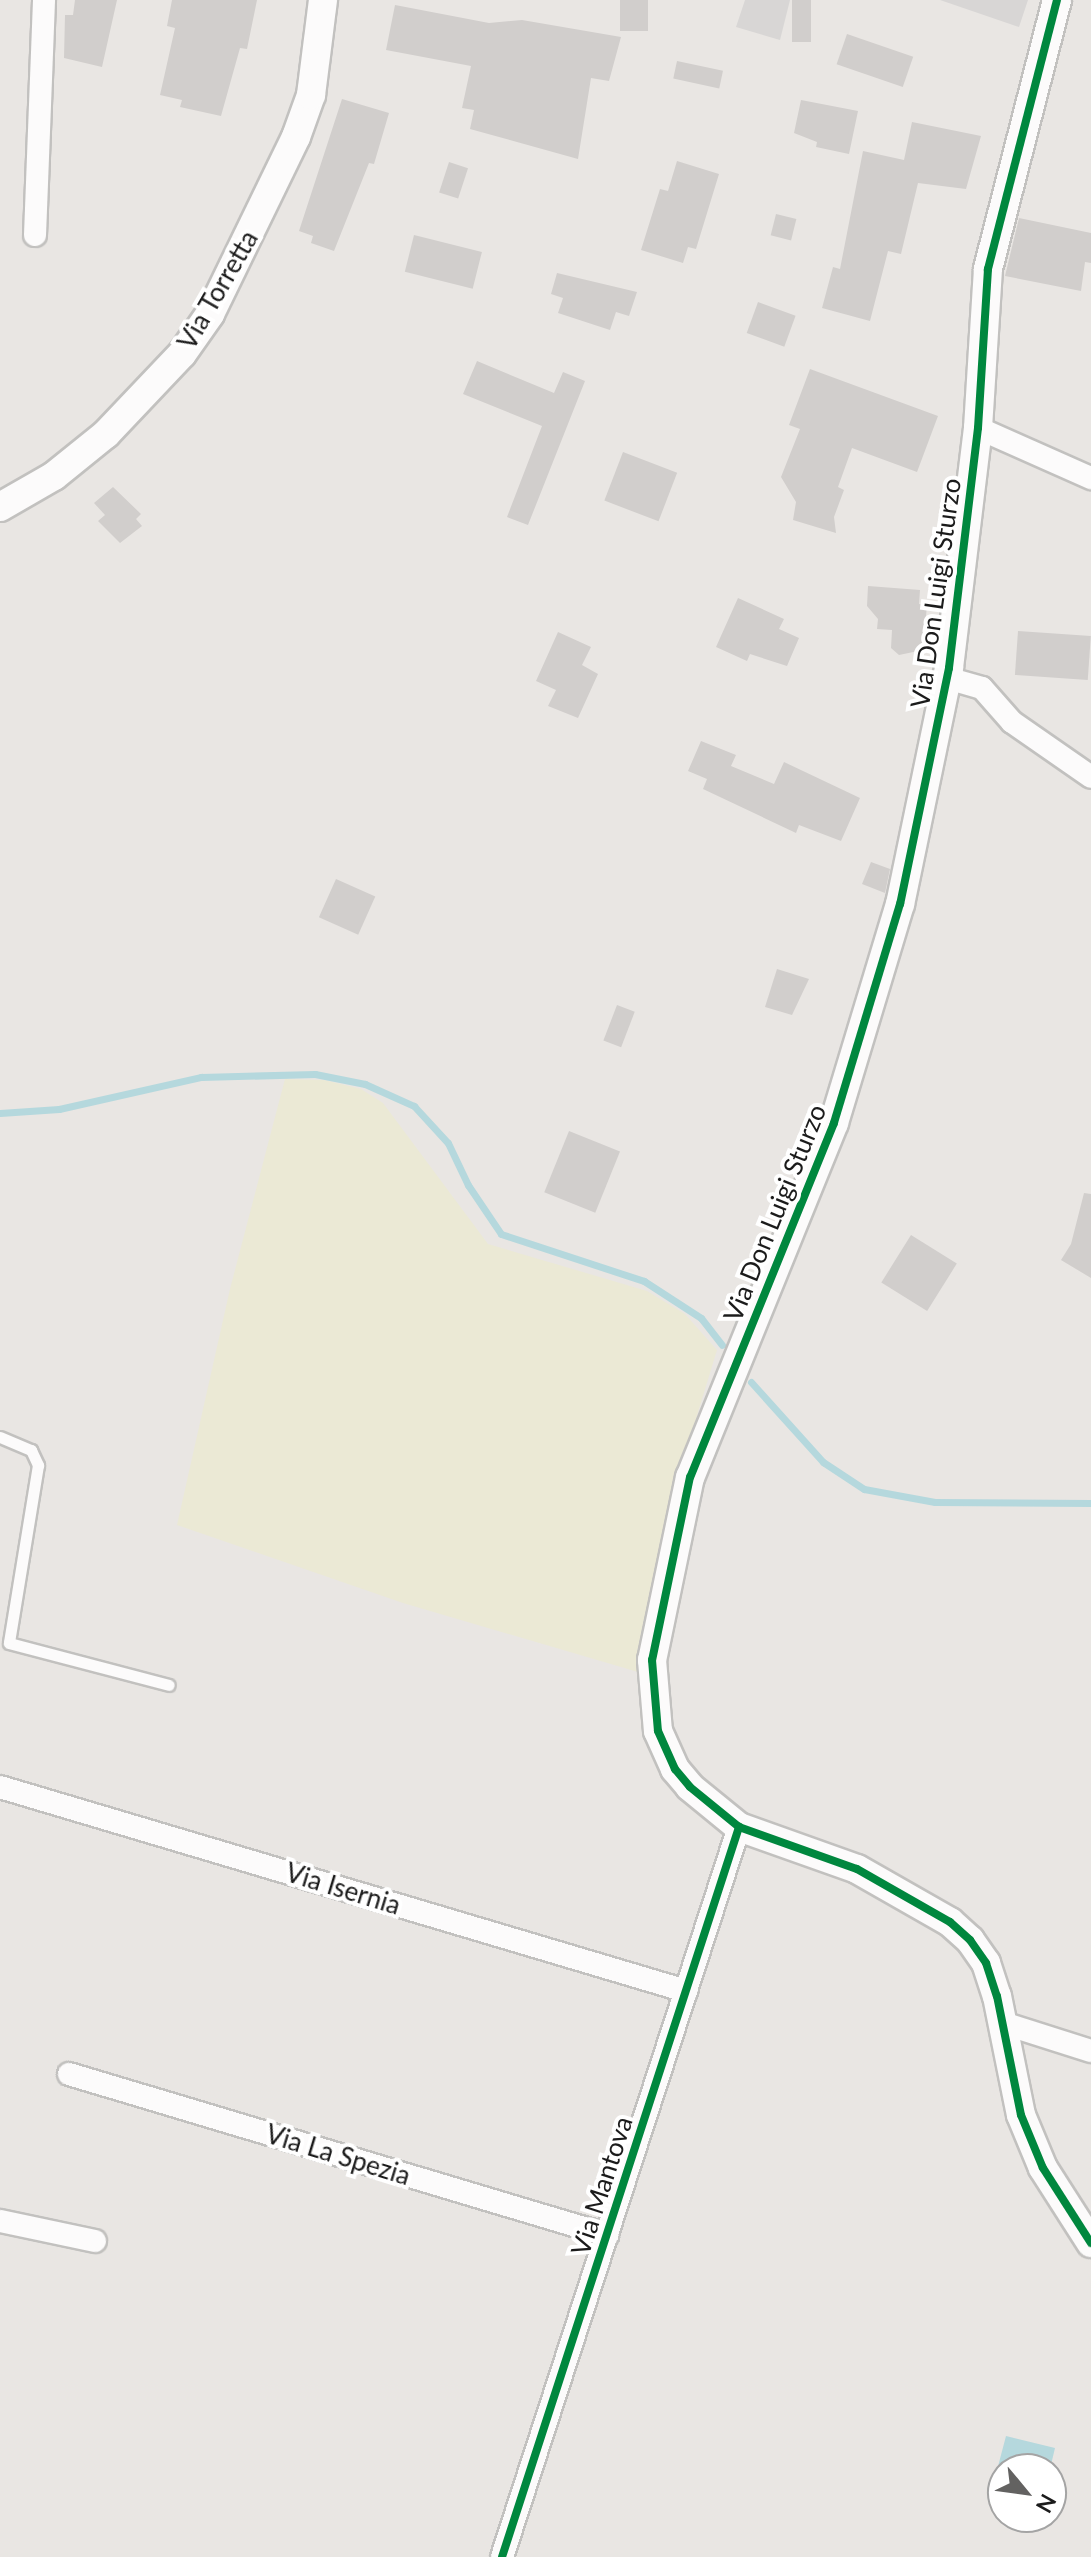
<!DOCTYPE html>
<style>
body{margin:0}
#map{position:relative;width:1091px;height:2557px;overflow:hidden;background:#e9e6e3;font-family:Lato,sans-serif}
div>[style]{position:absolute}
.residential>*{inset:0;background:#d8d6d5}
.farmland>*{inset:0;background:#ebe9d5}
.water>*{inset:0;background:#b5d8dd}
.stream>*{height:7px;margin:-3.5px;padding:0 3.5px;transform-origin:3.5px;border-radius:3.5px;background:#b5d8dd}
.building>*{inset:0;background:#d1cecc;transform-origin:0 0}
.roads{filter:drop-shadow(2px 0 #c2c1bf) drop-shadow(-2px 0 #c2c1bf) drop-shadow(0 2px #c2c1bf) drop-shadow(0 -2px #c2c1bf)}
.service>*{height:11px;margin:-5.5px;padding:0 5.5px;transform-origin:5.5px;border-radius:5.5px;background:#fcfbfb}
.minor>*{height:22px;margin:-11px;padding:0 11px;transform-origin:11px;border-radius:11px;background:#fcfbfb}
.tertiary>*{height:28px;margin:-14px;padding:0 14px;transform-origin:14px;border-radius:14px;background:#fcfbfb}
.cycleway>*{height:8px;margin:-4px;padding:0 4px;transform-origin:4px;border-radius:4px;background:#00873e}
span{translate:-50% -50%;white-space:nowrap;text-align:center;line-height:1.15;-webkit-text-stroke:8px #fff;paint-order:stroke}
.street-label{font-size:26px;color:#1b1b1b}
.north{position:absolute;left:987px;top:2453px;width:80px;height:80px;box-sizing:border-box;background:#fff;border:2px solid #a4a4a4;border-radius:50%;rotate:119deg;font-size:22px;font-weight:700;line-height:32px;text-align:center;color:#1b1b1b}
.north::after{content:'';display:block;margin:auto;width:28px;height:36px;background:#636261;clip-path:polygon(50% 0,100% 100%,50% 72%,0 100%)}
</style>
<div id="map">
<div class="residential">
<div style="clip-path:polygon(745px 0,790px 0,780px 40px,736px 27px)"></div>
<div style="clip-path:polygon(940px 0,1028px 0,1019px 27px)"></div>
</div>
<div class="farmland">
<div style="clip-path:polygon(285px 1079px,324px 1080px,361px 1089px,383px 1103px,488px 1244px,647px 1291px,685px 1314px,717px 1350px,688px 1445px,638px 1672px,403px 1603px,177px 1525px,230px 1289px)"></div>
</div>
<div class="water">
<div style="clip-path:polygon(1006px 2436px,1055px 2448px,1050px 2469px,1015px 2465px,1003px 2469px,1003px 2476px,996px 2474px)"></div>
</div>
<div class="stream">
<div style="left:0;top:1113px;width:59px;rotate:-3.9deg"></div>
<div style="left:59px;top:1109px;width:146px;rotate:-12.7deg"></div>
<div style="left:201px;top:1077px;width:114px;rotate:-1.5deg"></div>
<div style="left:315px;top:1074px;width:51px;rotate:11.3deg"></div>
<div style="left:365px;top:1084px;width:54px;rotate:24.2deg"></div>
<div style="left:414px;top:1106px;width:50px;rotate:47.4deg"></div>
<div style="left:448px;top:1143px;width:47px;rotate:64.5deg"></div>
<div style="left:468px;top:1185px;width:59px;rotate:56deg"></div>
<div style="left:501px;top:1234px;width:151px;rotate:18.2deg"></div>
<div style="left:644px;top:1281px;width:68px;rotate:33deg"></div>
<div style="left:701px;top:1318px;width:34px;rotate:52deg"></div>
<div style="left:751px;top:1382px;width:108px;rotate:48deg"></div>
<div style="left:823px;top:1462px;width:49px;rotate:33.4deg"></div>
<div style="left:864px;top:1489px;width:72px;rotate:10.4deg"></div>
<div style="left:935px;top:1502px;width:156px;rotate:0.4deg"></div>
</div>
<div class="building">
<div style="clip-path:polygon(75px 0,117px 0,102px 67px,64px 58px,65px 15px,73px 15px)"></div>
<div style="clip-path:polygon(172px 0,257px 0,247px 49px,240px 48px,221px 116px,180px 107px,182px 100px,160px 95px,175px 28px,167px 26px)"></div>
<div style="left:620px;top:0;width:28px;height:31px"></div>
<div style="left:792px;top:0;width:19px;height:42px"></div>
<div style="clip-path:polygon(395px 5px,489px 23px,522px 20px,621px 37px,609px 81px,591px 78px,578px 159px,470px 129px,474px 110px,462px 108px,471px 66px,386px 50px)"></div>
<div style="left:847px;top:34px;width:70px;height:32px;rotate:19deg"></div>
<div style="left:677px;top:61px;width:47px;height:18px;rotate:12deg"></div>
<div style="clip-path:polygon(342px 99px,389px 113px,374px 164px,369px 163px,334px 251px,311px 243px,313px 236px,299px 231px)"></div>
<div style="clip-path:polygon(801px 100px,858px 111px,849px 154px,816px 147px,817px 142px,794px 133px)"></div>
<div style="clip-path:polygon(912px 122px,981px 136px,966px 189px,918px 183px,901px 254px,888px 251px,870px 321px,822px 308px,833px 267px,840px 269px,863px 151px,904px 160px)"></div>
<div style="clip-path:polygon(677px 161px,719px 174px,696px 249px,688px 247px,683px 263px,641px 250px,660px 189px,668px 191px)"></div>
<div style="left:449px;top:162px;width:20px;height:32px;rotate:18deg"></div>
<div style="left:776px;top:214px;width:21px;height:22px;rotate:14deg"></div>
<div style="clip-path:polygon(1019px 218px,1091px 233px,1091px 263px,1085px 262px,1081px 291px,1005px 276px)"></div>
<div style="left:414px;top:235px;width:70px;height:38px;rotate:14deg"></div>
<div style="clip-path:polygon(557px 273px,637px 292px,629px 316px,616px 312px,610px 330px,558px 313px,563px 298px,551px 294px)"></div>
<div style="left:758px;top:302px;width:40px;height:33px;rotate:20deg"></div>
<div style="clip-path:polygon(477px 361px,554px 393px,563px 372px,585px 381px,528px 525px,507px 517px,542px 426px,463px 394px)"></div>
<div style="clip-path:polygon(810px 369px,938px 416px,917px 472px,852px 448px,838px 487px,844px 490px,834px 517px,836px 533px,793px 520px,796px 502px,781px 477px,800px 429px,789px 425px)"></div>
<div style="left:623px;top:452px;width:58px;height:52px;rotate:21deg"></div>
<div style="clip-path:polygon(113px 487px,141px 514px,136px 519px,142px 526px,120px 543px,98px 521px,105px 515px,94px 503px)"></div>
<div style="clip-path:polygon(868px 586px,920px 590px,919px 604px,927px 605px,923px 650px,899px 655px,891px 648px,892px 630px,877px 629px,878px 619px,867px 606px)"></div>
<div style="clip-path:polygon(738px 598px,784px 619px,779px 629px,799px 638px,787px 666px,750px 654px,747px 661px,716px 647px)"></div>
<div style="left:1018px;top:631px;width:73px;height:44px;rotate:4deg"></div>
<div style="clip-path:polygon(558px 632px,591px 647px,582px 665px,598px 674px,578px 718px,548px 706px,556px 690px,536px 681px)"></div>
<div style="clip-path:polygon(701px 741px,736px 755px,731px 766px,774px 784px,784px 762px,860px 798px,841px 841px,799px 825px,796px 833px,703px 789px,707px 779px,688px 771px)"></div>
<div style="clip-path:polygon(871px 862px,890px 869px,885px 893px,862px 884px)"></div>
<div style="left:336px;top:879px;width:43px;height:42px;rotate:24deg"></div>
<div style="clip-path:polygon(777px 969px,809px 979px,792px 1015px,765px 1007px)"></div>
<div style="left:617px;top:1005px;width:19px;height:38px;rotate:21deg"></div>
<div style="left:569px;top:1131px;width:55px;height:66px;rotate:22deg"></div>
<div style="clip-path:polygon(1084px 1193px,1091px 1194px,1091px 1278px,1061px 1260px,1071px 1244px)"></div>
<div style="left:911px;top:1235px;width:54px;height:56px;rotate:32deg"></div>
</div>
<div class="roads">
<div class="service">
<div style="left:0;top:1437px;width:34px;rotate:23deg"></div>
<div style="left:31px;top:1450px;width:17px;rotate:65deg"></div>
<div style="left:38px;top:1465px;width:180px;rotate:99.3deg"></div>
<div style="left:9px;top:1643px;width:165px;rotate:14.7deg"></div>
</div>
<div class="minor">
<div style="left:35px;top:235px;width:235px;rotate:-87.8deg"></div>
<div style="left:978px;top:428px;width:124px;rotate:23.9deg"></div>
<div style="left:947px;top:678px;width:36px;rotate:16deg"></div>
<div style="left:982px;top:688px;width:45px;rotate:48.6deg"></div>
<div style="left:1012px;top:722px;width:96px;rotate:34.8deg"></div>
<div style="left:0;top:1787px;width:716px;rotate:16.56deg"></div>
<div style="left:1003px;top:2023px;width:92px;rotate:17.7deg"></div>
<div style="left:69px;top:2074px;width:562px;rotate:16.66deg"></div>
<div style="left:0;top:2221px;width:97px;rotate:11.9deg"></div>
<div style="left:502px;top:2557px;width:768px;rotate:-72.01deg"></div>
</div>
<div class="tertiary">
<div style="left:1057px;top:0;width:278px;rotate:104.4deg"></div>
<div style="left:988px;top:269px;width:159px;rotate:93.6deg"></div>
<div style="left:978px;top:428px;width:242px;rotate:96.9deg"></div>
<div style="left:949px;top:668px;width:241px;rotate:101.7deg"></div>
<div style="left:900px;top:904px;width:229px;rotate:106.8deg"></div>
<div style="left:834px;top:1123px;width:382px;rotate:112.1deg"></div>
<div style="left:690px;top:1477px;width:187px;rotate:101.7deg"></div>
<div style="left:652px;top:1660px;width:71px;rotate:85.2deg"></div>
<div style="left:658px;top:1731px;width:42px;rotate:65.9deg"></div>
<div style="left:675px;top:1769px;width:23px;rotate:50deg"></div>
<div style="left:690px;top:1787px;width:63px;rotate:39.2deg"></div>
<div style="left:739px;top:1827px;width:125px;rotate:19.6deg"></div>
<div style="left:857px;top:1869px;width:107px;rotate:29.7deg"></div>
<div style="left:950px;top:1922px;width:27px;rotate:42deg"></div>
<div style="left:970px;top:1940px;width:28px;rotate:55deg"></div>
<div style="left:986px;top:1963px;width:35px;rotate:72deg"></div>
<div style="left:997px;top:1996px;width:121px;rotate:78.6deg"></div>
<div style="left:1021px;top:2115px;width:57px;rotate:67.5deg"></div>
<div style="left:1043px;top:2168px;width:89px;rotate:57.4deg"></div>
<div style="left:0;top:507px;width:62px;rotate:-29.9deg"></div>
<div style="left:54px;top:476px;width:67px;rotate:-38.9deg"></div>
<div style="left:106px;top:434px;width:110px;rotate:-46.5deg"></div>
<div style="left:182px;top:354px;width:49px;rotate:-55deg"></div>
<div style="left:210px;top:314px;width:197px;rotate:-64.1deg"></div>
<div style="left:296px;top:137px;width:45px;rotate:-70.3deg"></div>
<div style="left:311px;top:95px;width:96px;rotate:-82.8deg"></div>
</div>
</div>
<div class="cycleway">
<div style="left:1057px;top:0;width:278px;rotate:104.4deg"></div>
<div style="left:988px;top:269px;width:159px;rotate:93.6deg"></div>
<div style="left:978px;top:428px;width:242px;rotate:96.9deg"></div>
<div style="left:949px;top:668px;width:241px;rotate:101.7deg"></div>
<div style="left:900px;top:904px;width:229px;rotate:106.8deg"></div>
<div style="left:834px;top:1123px;width:382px;rotate:112.1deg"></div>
<div style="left:690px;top:1477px;width:187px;rotate:101.7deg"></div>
<div style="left:652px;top:1660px;width:71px;rotate:85.2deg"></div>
<div style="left:658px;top:1731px;width:42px;rotate:65.9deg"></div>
<div style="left:675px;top:1769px;width:23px;rotate:50deg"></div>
<div style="left:690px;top:1787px;width:63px;rotate:39.2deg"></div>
<div style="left:739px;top:1827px;width:125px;rotate:19.6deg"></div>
<div style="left:857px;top:1869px;width:107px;rotate:29.7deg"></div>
<div style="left:950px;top:1922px;width:27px;rotate:42deg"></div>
<div style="left:970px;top:1940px;width:28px;rotate:55deg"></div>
<div style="left:986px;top:1963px;width:35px;rotate:72deg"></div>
<div style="left:997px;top:1996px;width:121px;rotate:78.6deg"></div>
<div style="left:1021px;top:2115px;width:57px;rotate:67.5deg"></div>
<div style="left:1043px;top:2168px;width:89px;rotate:57.4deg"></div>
<div style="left:502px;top:2557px;width:768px;rotate:-72.01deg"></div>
</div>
<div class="street-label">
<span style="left:218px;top:290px;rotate:-60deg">Via Torretta</span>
<span style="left:936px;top:593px;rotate:-82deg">Via Don Luigi Sturzo</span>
<span style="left:775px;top:1213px;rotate:-68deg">Via Don Luigi Sturzo</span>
<span style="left:343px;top:1889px;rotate:17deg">Via Isernia</span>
<span style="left:338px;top:2155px;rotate:17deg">Via La Spezia</span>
<span style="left:602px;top:2186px;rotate:-72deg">Via Mantova</span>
</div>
<div class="north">N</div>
</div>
